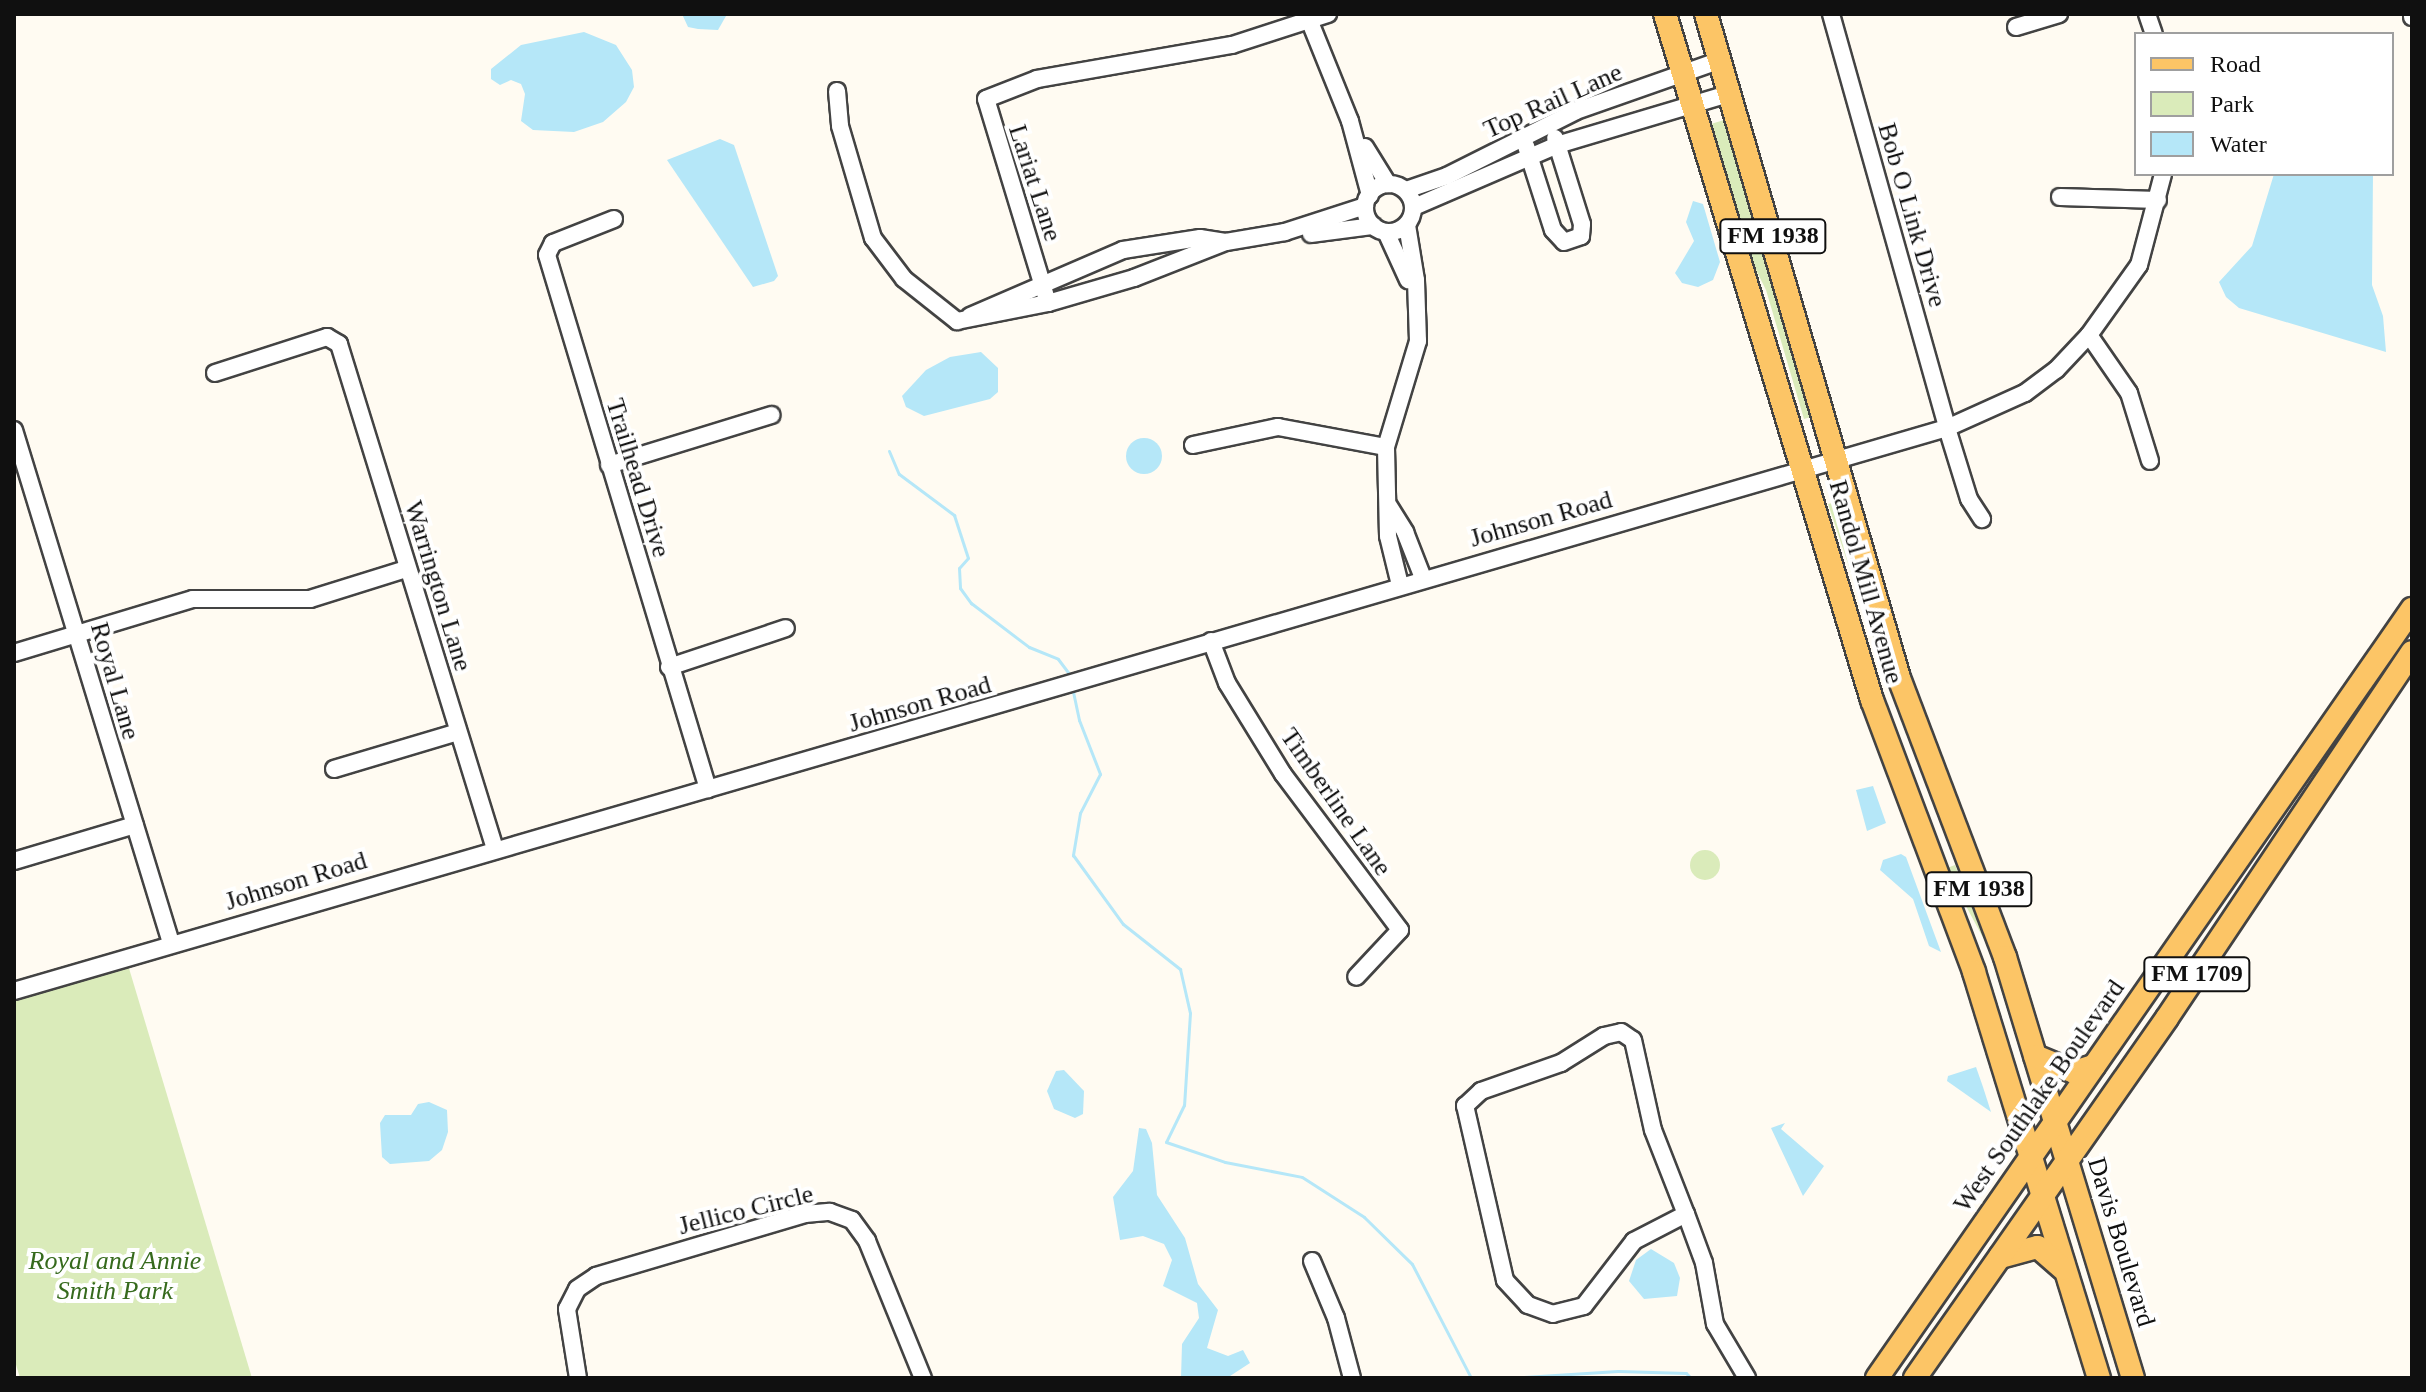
<!DOCTYPE html>
<style>
body{margin:0}
#map{position:relative;width:2426px;height:1392px;overflow:hidden;background:#fffbf2;font-family:Georgia,serif}
div>[style]{position:absolute}
.green>*{inset:0;background:#daebba}
.round{border-radius:50%}
.water>*{inset:0;background:#b5e7f8}
.stream>*{height:3px;margin:-1.5px;padding:0 1.5px;transform-origin:1.5px;border-radius:1.5px;background:#b5e7f8}
.roads{filter:drop-shadow(2px 0 #434343) drop-shadow(-2px 0 #434343) drop-shadow(0 2px #434343) drop-shadow(0 -2px #434343)}
.minor>*{height:16px;margin:-8px;padding:0 8px;transform-origin:8px;border-radius:8px;background:#fff}
.minor>.ring{margin:-8px;padding:0;box-sizing:content-box;background:none;border:16px solid #fff;border-radius:50%}
.major>*{height:22px;margin:-11px;padding:0 11px;transform-origin:11px;border-radius:11px;background:#fcc566}
span{translate:-50% -50%;white-space:nowrap;text-align:center;line-height:1.15;-webkit-text-stroke:8px #fff;paint-order:stroke}
.shield-label span{padding:2px 6px;background:#fff;border:2px solid;border-radius:6px;-webkit-text-stroke-width:0}
.shield-label{font-size:24px;color:#101010;font-weight:700}
.street-label{font-size:26px;color:#101010}
.park-label{font-size:26px;color:#366a1d;font-style:italic}
.frame{position:absolute;inset:0;border:16px solid #101010;pointer-events:none}
.legend{position:absolute;left:2134px;top:32px;width:260px;height:144px;box-sizing:border-box;background:#fff;border:2px solid #9f9f9f;margin:0;padding:10px 14px;list-style:none;font-size:24px;color:#101010}
.legend li{display:flex;align-items:center;gap:16px;height:40px}
.legend b{width:40px;border:2px solid #9f9f9f}
</style>
<div id="map">
<div class="green">
<div style="clip-path:polygon(1724px 120px,1757px 232px,1817px 415px,1804px 419px,1766px 290px,1749px 256px,1711px 124px)"></div>
<div style="clip-path:polygon(1836px 502px,1886px 670px,1884px 671px,1828px 504px)"></div>
<div class="round" style="left:1690px;top:850px;width:30px;height:30px"></div>
<div style="clip-path:polygon(1955px 865px,1975px 916px,1994px 958px,1953px 882px,1947px 868px)"></div>
<div style="clip-path:polygon(128px 965px,252px 1378px,20px 1378px,14px 1358px,14px 1000px)"></div>
</div>
<div class="water">
<div style="clip-path:polygon(682px 14px,725px 14px,726px 16px,718px 30px,698px 29px,688px 27px)"></div>
<div style="clip-path:polygon(584px 32px,616px 45px,632px 70px,634px 87px,626px 102px,603px 122px,574px 132px,533px 130px,521px 121px,525px 94px,521px 84px,511px 80px,500px 85px,491px 79px,491px 69px,521px 45px)"></div>
<div style="clip-path:polygon(720px 139px,734px 145px,778px 276px,774px 281px,753px 287px,667px 160px)"></div>
<div style="clip-path:polygon(2274px 174px,2373px 174px,2372px 285px,2383px 316px,2386px 352px,2239px 308px,2226px 297px,2219px 282px,2252px 246px)"></div>
<div style="clip-path:polygon(1693px 201px,1703px 204px,1720px 262px,1713px 280px,1698px 287px,1682px 283px,1675px 273px,1694px 241px,1686px 222px)"></div>
<div style="clip-path:polygon(981px 352px,998px 368px,998px 392px,990px 399px,924px 416px,906px 407px,902px 396px,926px 370px,950px 357px)"></div>
<div class="round" style="left:1126px;top:438px;width:36px;height:36px"></div>
<div style="clip-path:polygon(1873px 786px,1886px 823px,1867px 831px,1856px 790px)"></div>
<div style="clip-path:polygon(1901px 854px,1906px 857px,1941px 952px,1929px 946px,1913px 899px,1880px 870px,1883px 860px)"></div>
<div style="clip-path:polygon(1976px 1067px,1983px 1087px,1991px 1112px,1947px 1081px,1948px 1076px)"></div>
<div style="clip-path:polygon(1064px 1070px,1084px 1091px,1083px 1114px,1075px 1118px,1054px 1109px,1047px 1091px,1056px 1071px)"></div>
<div style="clip-path:polygon(429px 1102px,447px 1110px,448px 1132px,442px 1150px,429px 1161px,390px 1164px,382px 1157px,380px 1123px,385px 1115px,411px 1115px,418px 1104px)"></div>
<div style="clip-path:polygon(1785px 1123px,1781px 1129px,1824px 1166px,1803px 1196px,1771px 1128px)"></div>
<div style="clip-path:polygon(1139px 1128px,1146px 1129px,1152px 1143px,1157px 1195px,1185px 1238px,1198px 1284px,1218px 1310px,1207px 1348px,1228px 1356px,1243px 1350px,1250px 1363px,1227px 1378px,1181px 1378px,1182px 1344px,1199px 1318px,1197px 1303px,1163px 1286px,1172px 1260px,1164px 1244px,1143px 1236px,1120px 1240px,1113px 1197px,1133px 1171px)"></div>
<div style="clip-path:polygon(1651px 1249px,1674px 1263px,1680px 1278px,1677px 1296px,1644px 1299px,1629px 1281px,1636px 1260px)"></div>
</div>
<div class="stream">
<div style="left:889px;top:451px;width:25px;rotate:67deg"></div>
<div style="left:899px;top:474px;width:69px;rotate:36.7deg"></div>
<div style="left:954px;top:515px;width:45px;rotate:72deg"></div>
<div style="left:968px;top:558px;width:13px;rotate:132deg"></div>
<div style="left:959px;top:568px;width:20px;rotate:87deg"></div>
<div style="left:960px;top:588px;width:19px;rotate:54deg"></div>
<div style="left:971px;top:603px;width:73px;rotate:37.2deg"></div>
<div style="left:1029px;top:647px;width:31px;rotate:22deg"></div>
<div style="left:1058px;top:659px;width:20px;rotate:53deg"></div>
<div style="left:1072px;top:687px;width:34px;rotate:78deg"></div>
<div style="left:1079px;top:720px;width:58px;rotate:68.7deg"></div>
<div style="left:1100px;top:774px;width:44px;rotate:117.1deg"></div>
<div style="left:1080px;top:813px;width:43px;rotate:99.5deg"></div>
<div style="left:1073px;top:855px;width:85px;rotate:54.1deg"></div>
<div style="left:1123px;top:924px;width:73px;rotate:38.3deg"></div>
<div style="left:1180px;top:969px;width:45px;rotate:77.2deg"></div>
<div style="left:1190px;top:1013px;width:92px;rotate:93.7deg"></div>
<div style="left:1184px;top:1105px;width:41px;rotate:115.9deg"></div>
<div style="left:1166px;top:1142px;width:62px;rotate:18.7deg"></div>
<div style="left:1225px;top:1162px;width:78px;rotate:11deg"></div>
<div style="left:1302px;top:1177px;width:74px;rotate:32.8deg"></div>
<div style="left:1364px;top:1217px;width:67px;rotate:44.4deg"></div>
<div style="left:1412px;top:1264px;width:128px;rotate:62.6deg"></div>
<div style="left:1506px;top:1378px;width:112px;rotate:-3.6deg"></div>
<div style="left:1618px;top:1371px;width:68px;rotate:1.7deg"></div>
<div style="left:1686px;top:1373px;width:7px;rotate:45deg"></div>
</div>
<div class="roads">
<div class="minor">
<div style="left:1831px;top:14px;width:430px;rotate:74.3deg"></div>
<div style="left:1947px;top:428px;width:74px;rotate:72.8deg"></div>
<div style="left:1969px;top:499px;width:24px;rotate:57deg"></div>
<div style="left:2147px;top:14px;width:21px;rotate:71deg"></div>
<div style="left:2412px;top:14px;width:3px;rotate:90deg"></div>
<div style="left:1310px;top:22px;width:107px;rotate:68deg"></div>
<div style="left:1350px;top:121px;width:77px;rotate:74.9deg"></div>
<div style="left:2016px;top:27px;width:45px;rotate:-16.8deg"></div>
<div style="left:837px;top:91px;width:35px;rotate:85deg"></div>
<div style="left:840px;top:126px;width:117px;rotate:73.6deg"></div>
<div style="left:873px;top:238px;width:51px;rotate:52.9deg"></div>
<div style="left:904px;top:279px;width:68px;rotate:38.4deg"></div>
<div style="left:1526px;top:146px;width:88px;rotate:72.2deg"></div>
<div style="left:1553px;top:230px;width:16px;rotate:47deg"></div>
<div style="left:1564px;top:242px;width:18px;rotate:-19deg"></div>
<div style="left:1581px;top:236px;width:12px;rotate:-85deg"></div>
<div style="left:1582px;top:224px;width:90px;rotate:-107.4deg"></div>
<div style="left:1365px;top:147px;width:44px;rotate:58.1deg"></div>
<div class="ring" style="left:1365px;top:184px;width:32px;height:32px"></div>
<div style="left:1406px;top:190px;width:43px;rotate:-18.9deg"></div>
<div style="left:1447px;top:176px;width:144px;rotate:-26.7deg"></div>
<div style="left:1576px;top:111px;width:154px;rotate:-19.4deg"></div>
<div style="left:2060px;top:197px;width:98px;rotate:1.8deg"></div>
<div style="left:1414px;top:207px;width:156px;rotate:-23.4deg"></div>
<div style="left:1557px;top:145px;width:182px;rotate:-16.6deg"></div>
<div style="left:614px;top:219px;width:66px;rotate:158.5deg"></div>
<div style="left:553px;top:243px;width:13px;rotate:117deg"></div>
<div style="left:547px;top:255px;width:558px;rotate:73.22deg"></div>
<div style="left:1386px;top:232px;width:53px;rotate:65.4deg"></div>
<div style="left:1311px;top:234px;width:63px;rotate:-7.4deg"></div>
<div style="left:1048px;top:303px;width:213px;rotate:-106.9deg"></div>
<div style="left:986px;top:99px;width:55px;rotate:-21.4deg"></div>
<div style="left:1037px;top:79px;width:198px;rotate:-9.9deg"></div>
<div style="left:1232px;top:45px;width:101px;rotate:-17.9deg"></div>
<div style="left:970px;top:316px;width:167px;rotate:-23.3deg"></div>
<div style="left:1123px;top:250px;width:78px;rotate:-8.9deg"></div>
<div style="left:1200px;top:238px;width:24px;rotate:9deg"></div>
<div style="left:957px;top:321px;width:93px;rotate:-11.2deg"></div>
<div style="left:1048px;top:303px;width:90px;rotate:-16.2deg"></div>
<div style="left:1134px;top:278px;width:99px;rotate:-21.4deg"></div>
<div style="left:1226px;top:242px;width:60px;rotate:-9.6deg"></div>
<div style="left:1285px;top:232px;width:84px;rotate:-18deg"></div>
<div style="left:2089px;top:335px;width:70px;rotate:55.4deg"></div>
<div style="left:2129px;top:393px;width:71px;rotate:72.8deg"></div>
<div style="left:215px;top:373px;width:118px;rotate:-17.8deg"></div>
<div style="left:327px;top:337px;width:14px;rotate:30deg"></div>
<div style="left:339px;top:344px;width:529px;rotate:72.83deg"></div>
<div style="left:14px;top:430px;width:536px;rotate:72.98deg"></div>
<div style="left:1193px;top:445px;width:87px;rotate:-12deg"></div>
<div style="left:1278px;top:427px;width:110px;rotate:10.5deg"></div>
<div style="left:609px;top:465px;width:170px;rotate:-17.1deg"></div>
<div style="left:1389px;top:506px;width:31px;rotate:58deg"></div>
<div style="left:1405px;top:532px;width:49px;rotate:68.6deg"></div>
<div style="left:1400px;top:585px;width:50px;rotate:-103.8deg"></div>
<div style="left:1388px;top:536px;width:89px;rotate:-91.3deg"></div>
<div style="left:1386px;top:447px;width:111px;rotate:-73.2deg"></div>
<div style="left:1418px;top:341px;width:61px;rotate:-91.9deg"></div>
<div style="left:1416px;top:280px;width:56px;rotate:-99.3deg"></div>
<div style="left:1211px;top:641px;width:45px;rotate:69.1deg"></div>
<div style="left:1227px;top:683px;width:107px;rotate:58.4deg"></div>
<div style="left:1283px;top:774px;width:195px;rotate:53.1deg"></div>
<div style="left:1400px;top:930px;width:64px;rotate:133.1deg"></div>
<div style="left:14px;top:653px;width:187px;rotate:-16.8deg"></div>
<div style="left:193px;top:599px;width:117px"></div>
<div style="left:310px;top:599px;width:101px;rotate:-17.4deg"></div>
<div style="left:669px;top:667px;width:123px;rotate:-18.4deg"></div>
<div style="left:334px;top:769px;width:129px;rotate:-16.6deg"></div>
<div style="left:14px;top:861px;width:126px;rotate:-16.6deg"></div>
<div style="left:14px;top:991px;width:2013px;rotate:-16.24deg"></div>
<div style="left:1947px;top:428px;width:85px;rotate:-24.2deg"></div>
<div style="left:2025px;top:393px;width:39px;rotate:-37deg"></div>
<div style="left:2056px;top:370px;width:48px;rotate:-46.7deg"></div>
<div style="left:2089px;top:335px;width:86px;rotate:-54.5deg"></div>
<div style="left:2139px;top:265px;width:94px;rotate:-75.2deg"></div>
<div style="left:1686px;top:1214px;width:59px;rotate:152.6deg"></div>
<div style="left:1634px;top:1241px;width:82px;rotate:127.6deg"></div>
<div style="left:1584px;top:1306px;width:32px;rotate:166deg"></div>
<div style="left:1553px;top:1314px;width:27px;rotate:-160deg"></div>
<div style="left:1528px;top:1305px;width:34px;rotate:-133deg"></div>
<div style="left:1505px;top:1280px;width:179px;rotate:-102.9deg"></div>
<div style="left:1465px;top:1106px;width:22px;rotate:-43deg"></div>
<div style="left:1481px;top:1091px;width:85px;rotate:-19.3deg"></div>
<div style="left:1561px;top:1063px;width:51px;rotate:-32.1deg"></div>
<div style="left:1604px;top:1036px;width:17px;rotate:-13deg"></div>
<div style="left:1621px;top:1032px;width:14px;rotate:34deg"></div>
<div style="left:1633px;top:1040px;width:92px;rotate:77.5deg"></div>
<div style="left:1653px;top:1130px;width:90px;rotate:68.6deg"></div>
<div style="left:1686px;top:1214px;width:52px;rotate:69.8deg"></div>
<div style="left:1704px;top:1263px;width:62px;rotate:79.8deg"></div>
<div style="left:1715px;top:1324px;width:63px;rotate:59.3deg"></div>
<div style="left:1312px;top:1261px;width:62px;rotate:67.2deg"></div>
<div style="left:1336px;top:1318px;width:62px;rotate:75.1deg"></div>
<div style="left:578px;top:1378px;width:70px;rotate:-99.1deg"></div>
<div style="left:567px;top:1309px;width:22px;rotate:-63deg"></div>
<div style="left:577px;top:1289px;width:23px;rotate:-34deg"></div>
<div style="left:596px;top:1276px;width:218px;rotate:-16.5deg"></div>
<div style="left:805px;top:1214px;width:25px;rotate:-5deg"></div>
<div style="left:830px;top:1212px;width:23px;rotate:20deg"></div>
<div style="left:852px;top:1220px;width:26px;rotate:54deg"></div>
<div style="left:867px;top:1241px;width:148px;rotate:67.8deg"></div>
</div>
<div class="major">
<div style="left:1665px;top:14px;width:717px;rotate:73.21deg"></div>
<div style="left:1872px;top:700px;width:290px;rotate:69.4deg"></div>
<div style="left:1974px;top:972px;width:425px;rotate:72.9deg"></div>
<div style="left:1706px;top:14px;width:691px;rotate:73.79deg"></div>
<div style="left:1899px;top:678px;width:298px;rotate:69.2deg"></div>
<div style="left:2005px;top:957px;width:440px;rotate:73.1deg"></div>
<div style="left:2035px;top:1056px;width:42px;rotate:22.3deg"></div>
<div style="left:2074px;top:1072px;width:21px;rotate:-17deg"></div>
<div style="left:2000px;top:1257px;width:39px;rotate:-15deg"></div>
<div style="left:2038px;top:1247px;width:33px;rotate:41deg"></div>
<div style="left:1877px;top:1378px;width:937px;rotate:-55.17deg"></div>
<div style="left:1915px;top:1378px;width:439px;rotate:-55deg"></div>
<div style="left:2167px;top:1018px;width:440px;rotate:-56.2deg"></div>
</div>
</div>
<div class="shield-label">
<span style="left:1773px;top:236px">FM 1938</span>
<span style="left:1979px;top:889px">FM 1938</span>
<span style="left:2197px;top:974px">FM 1709</span>
</div>
<div class="street-label">
<span style="left:1553px;top:101px;rotate:-24deg">Top Rail Lane</span>
<span style="left:1035px;top:183px;rotate:72deg">Lariat Lane</span>
<span style="left:1912px;top:215px;rotate:74deg">Bob O Link Drive</span>
<span style="left:638px;top:478px;rotate:73deg">Trailhead Drive</span>
<span style="left:1541px;top:519px;rotate:-16deg">Johnson Road</span>
<span style="left:1866px;top:582px;rotate:74deg">Randol Mill Avenue</span>
<span style="left:438px;top:586px;rotate:73deg">Warrington Lane</span>
<span style="left:115px;top:681px;rotate:74deg">Royal Lane</span>
<span style="left:920px;top:704px;rotate:-16deg">Johnson Road</span>
<span style="left:1336px;top:802px;rotate:55deg">Timberline Lane</span>
<span style="left:296px;top:881px;rotate:-17deg">Johnson Road</span>
<span style="left:2039px;top:1096px;rotate:-55deg">West Southlake Boulevard</span>
<span style="left:746px;top:1210px;rotate:-14deg">Jellico Circle</span>
<span style="left:2121px;top:1242px;rotate:73deg">Davis Boulevard</span>
</div>
<div class="park-label">
<span style="left:115px;top:1276px">Royal and Annie<br>Smith Park</span>
</div>
<div class="frame"></div>
<ul class="legend">
<li><b style="height:10px;background:#fcc566"></b>Road</li>
<li><b style="height:22px;background:#daebba"></b>Park</li>
<li><b style="height:22px;background:#b5e7f8"></b>Water</li>
</ul>
</div>
